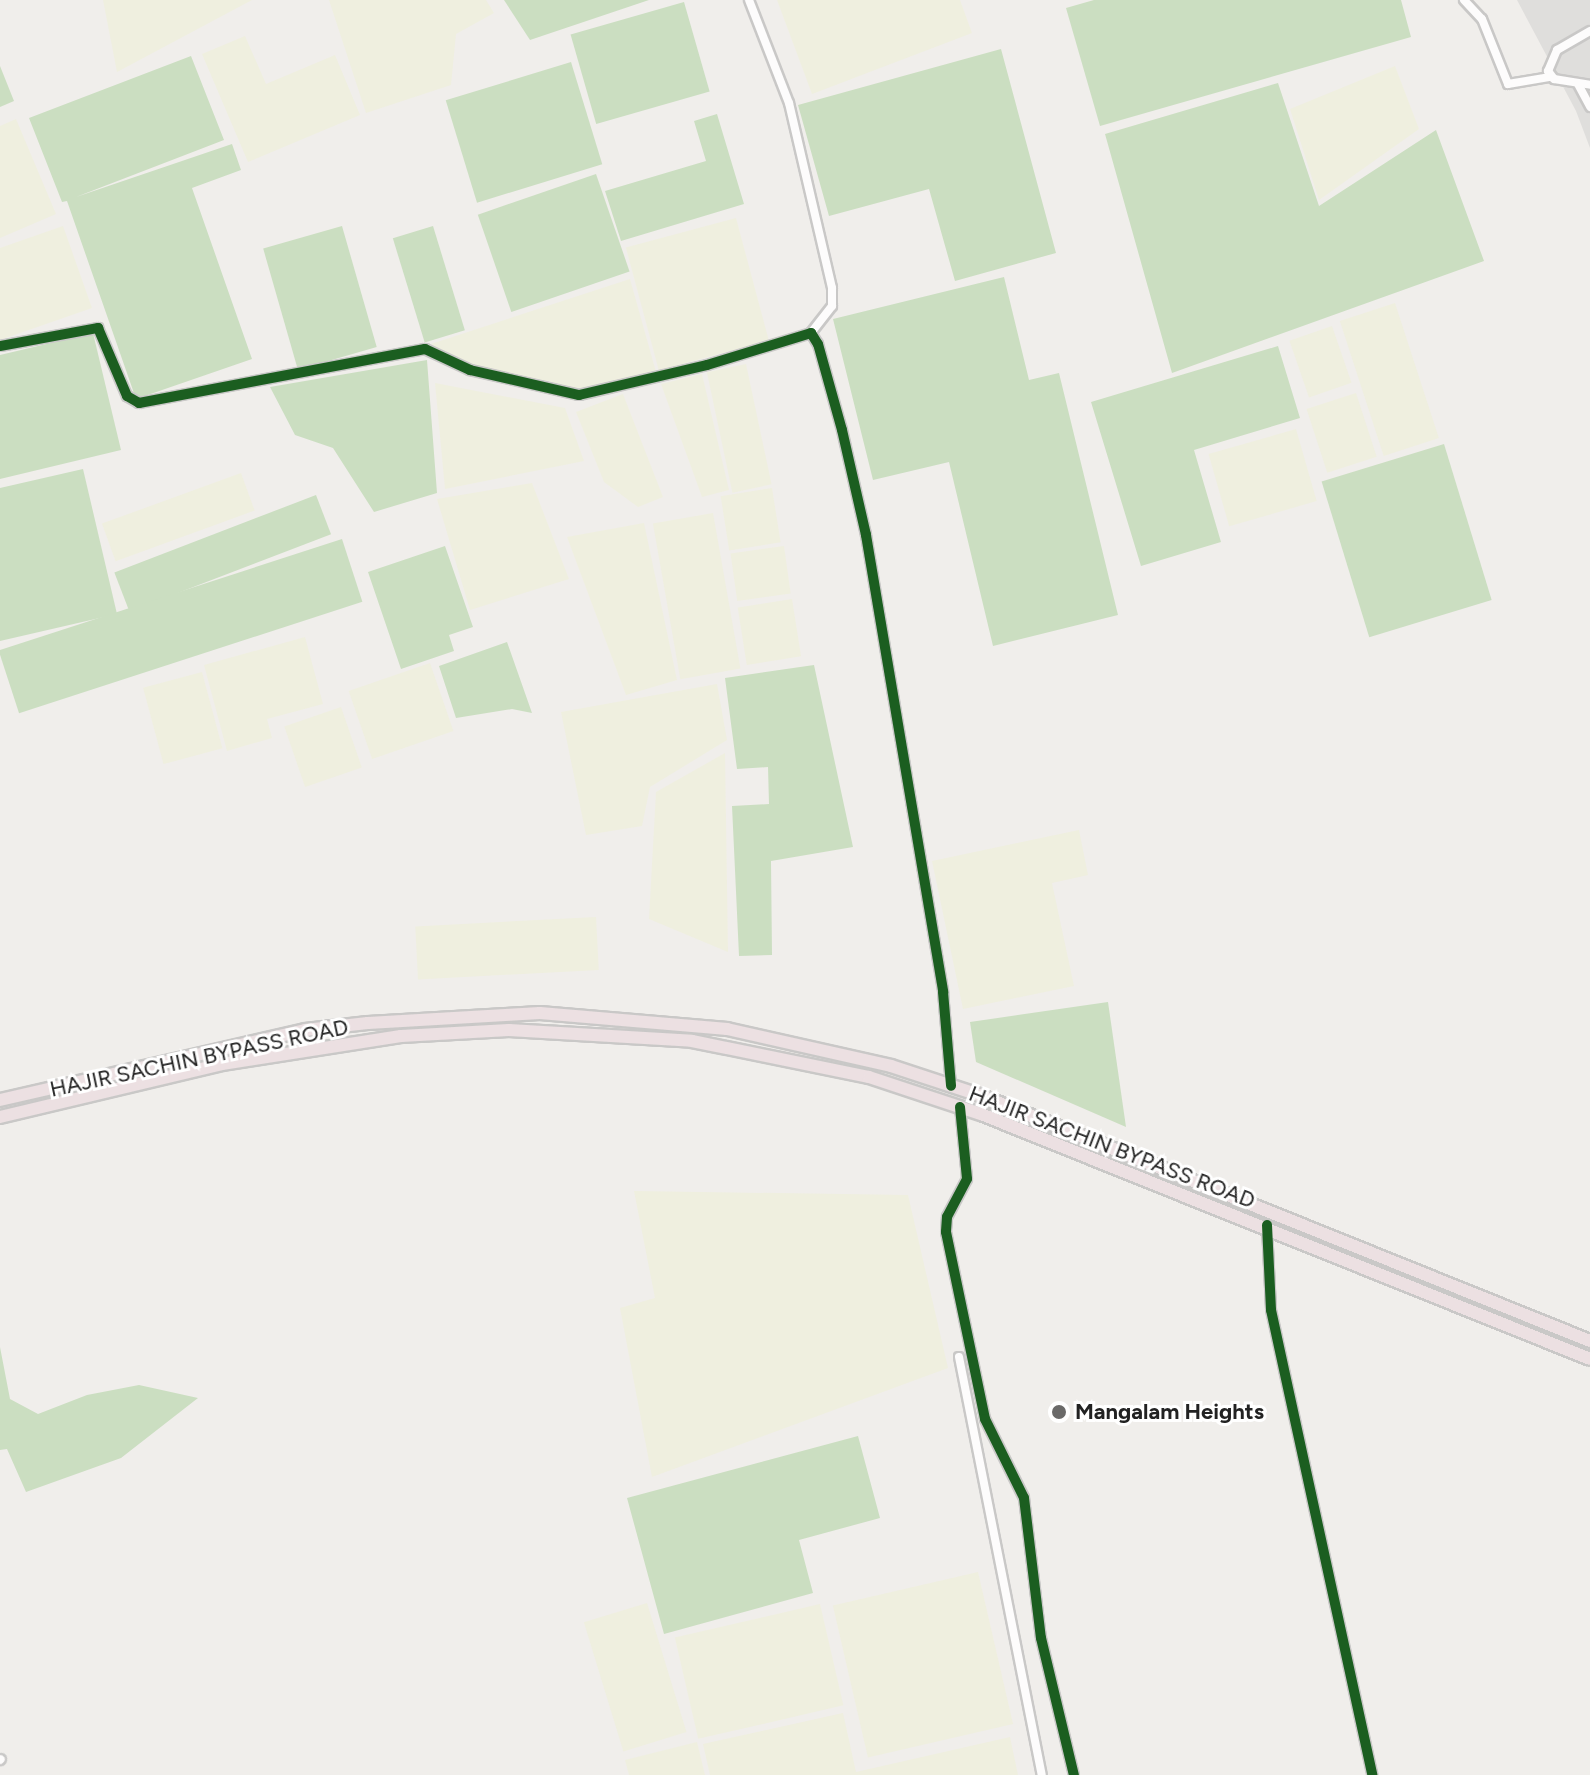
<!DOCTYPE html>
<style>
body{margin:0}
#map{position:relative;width:1590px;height:1775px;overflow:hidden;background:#f0eeeb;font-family:Figtree,sans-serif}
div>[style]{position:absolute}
.residential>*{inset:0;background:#dfdedc}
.farmland>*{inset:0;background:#efefdf;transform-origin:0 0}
.forest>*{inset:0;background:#cbdec1;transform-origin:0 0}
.roads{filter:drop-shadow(2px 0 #c9c8c7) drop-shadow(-2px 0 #c9c8c7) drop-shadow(0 2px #c9c8c7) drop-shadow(0 -2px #c9c8c7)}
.minor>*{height:8px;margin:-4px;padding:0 4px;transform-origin:4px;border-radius:4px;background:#fdfcfc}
.highway>*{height:12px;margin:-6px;padding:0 6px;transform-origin:6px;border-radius:6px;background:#ece0e2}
.cycleway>*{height:10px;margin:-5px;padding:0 5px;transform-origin:5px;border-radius:5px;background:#1b5e20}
.dots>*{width:22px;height:22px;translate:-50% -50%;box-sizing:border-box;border:4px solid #fff;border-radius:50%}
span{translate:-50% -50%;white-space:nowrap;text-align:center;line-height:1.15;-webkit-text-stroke:6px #fff;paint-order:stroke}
.street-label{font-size:22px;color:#222}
.poi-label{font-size:22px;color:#222;font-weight:700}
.left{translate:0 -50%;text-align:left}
</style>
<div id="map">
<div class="residential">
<div style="clip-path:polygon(1517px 0,1590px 0,1590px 148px,1576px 111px)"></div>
</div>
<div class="farmland">
<div style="clip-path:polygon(103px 0,252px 0,117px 72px)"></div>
<div style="clip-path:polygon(329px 0,486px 0,494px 13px,456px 34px,451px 85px,366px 113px)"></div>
<div style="clip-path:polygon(777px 0,960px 0,972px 33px,812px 94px)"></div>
<div style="clip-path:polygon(245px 36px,266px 84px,335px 55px,360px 115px,248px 162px,202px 54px)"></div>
<div style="clip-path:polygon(1395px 66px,1419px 129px,1319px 200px,1290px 109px)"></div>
<div style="clip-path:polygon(16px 119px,56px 214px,0 238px,0 126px)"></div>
<div style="left:736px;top:218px;width:127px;height:114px;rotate:75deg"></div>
<div style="clip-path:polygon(63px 226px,92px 308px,0 340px,0 248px)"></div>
<div style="clip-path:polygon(630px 279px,656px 372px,580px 391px,466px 365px,431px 344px)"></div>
<div style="left:1395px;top:303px;width:142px;height:58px;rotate:72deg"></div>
<div style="left:1332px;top:326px;width:60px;height:45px;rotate:71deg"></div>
<div style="left:746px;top:364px;width:123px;height:40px;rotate:78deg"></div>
<div style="clip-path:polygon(702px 374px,729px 490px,702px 497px,661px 384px)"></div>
<div style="clip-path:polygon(435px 383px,565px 408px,584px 461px,445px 489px)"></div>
<div style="left:1356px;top:393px;width:67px;height:52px;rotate:72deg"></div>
<div style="clip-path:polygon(623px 394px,663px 497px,638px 507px,604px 482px,576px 412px)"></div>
<div style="left:1296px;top:429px;width:75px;height:91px;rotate:74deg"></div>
<div style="left:241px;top:473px;width:40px;height:148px;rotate:70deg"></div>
<div style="clip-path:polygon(532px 483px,569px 579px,470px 610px,437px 499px)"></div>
<div style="left:772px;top:488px;width:55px;height:52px;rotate:81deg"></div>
<div style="left:713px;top:513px;width:158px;height:61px;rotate:80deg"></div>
<div style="clip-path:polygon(644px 523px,677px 680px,626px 695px,567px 537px)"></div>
<div style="left:784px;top:546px;width:48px;height:54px;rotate:82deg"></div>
<div style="left:792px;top:599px;width:58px;height:55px;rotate:81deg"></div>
<div style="clip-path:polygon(305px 637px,323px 704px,267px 719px,272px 738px,227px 751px,204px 665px)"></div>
<div style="left:430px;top:663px;width:72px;height:86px;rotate:71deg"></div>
<div style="left:202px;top:672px;width:79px;height:61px;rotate:75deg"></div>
<div style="clip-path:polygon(717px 684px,727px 740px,650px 787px,642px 826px,586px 835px,561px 712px)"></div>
<div style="left:341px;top:707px;width:64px;height:60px;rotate:71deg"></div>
<div style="clip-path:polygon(725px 753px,728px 952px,649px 919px,656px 792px)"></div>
<div style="clip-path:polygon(1079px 830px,1088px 875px,1052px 883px,1074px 986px,963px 1009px,932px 861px)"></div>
<div style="left:596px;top:917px;width:53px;height:181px;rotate:87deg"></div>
<div style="clip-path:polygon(634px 1191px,908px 1195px,948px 1368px,652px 1477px,620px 1308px,655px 1298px)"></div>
<div style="left:978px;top:1572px;width:156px;height:149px;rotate:77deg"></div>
<div style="left:647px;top:1603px;width:135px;height:66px;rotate:73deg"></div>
<div style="left:820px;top:1604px;width:104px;height:149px;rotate:77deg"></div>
<div style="clip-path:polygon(843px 1713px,856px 1772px,1010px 1737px,1018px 1775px,710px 1775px,703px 1744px)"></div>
<div style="clip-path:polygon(697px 1742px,705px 1775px,629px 1775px,625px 1760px)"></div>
</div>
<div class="forest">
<div style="clip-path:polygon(504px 0,649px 0,530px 40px)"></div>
<div style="clip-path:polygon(1094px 0,1401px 0,1411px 37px,1100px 126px,1066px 8px)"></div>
<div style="left:684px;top:2px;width:93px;height:118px;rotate:74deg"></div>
<div style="clip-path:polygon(1001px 49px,1056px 253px,955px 281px,929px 189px,829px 216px,798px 105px)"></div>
<div style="clip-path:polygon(191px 56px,224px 140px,76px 197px,232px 144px,241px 170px,192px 188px,252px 359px,136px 399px,67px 201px,62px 202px,29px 118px)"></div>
<div style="left:571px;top:62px;width:107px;height:131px;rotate:73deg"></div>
<div style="clip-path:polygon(0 66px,14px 101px,0 107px)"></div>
<div style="clip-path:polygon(1278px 83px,1319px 206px,1436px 130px,1484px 261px,1172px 373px,1105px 134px)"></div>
<div style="clip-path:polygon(717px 114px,744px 204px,621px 241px,605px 191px,706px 161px,694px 121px)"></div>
<div style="left:596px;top:174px;width:103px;height:125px;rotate:71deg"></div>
<div style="left:342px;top:226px;width:126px;height:82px;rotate:74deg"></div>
<div style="left:433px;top:226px;width:109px;height:42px;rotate:73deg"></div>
<div style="clip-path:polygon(1004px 277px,1029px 380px,1059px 373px,1118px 615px,993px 646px,949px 462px,873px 480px,833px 319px)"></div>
<div style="clip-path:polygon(93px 333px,121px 450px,0 479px,0 355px)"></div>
<div style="clip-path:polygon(1278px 346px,1300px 418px,1194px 450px,1221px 542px,1141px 566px,1091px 402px)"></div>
<div style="clip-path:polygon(427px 360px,437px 493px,374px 512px,333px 448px,295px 435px,270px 387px)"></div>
<div style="left:1444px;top:444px;width:163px;height:128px;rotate:73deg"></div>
<div style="clip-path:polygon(83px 469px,117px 614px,0 641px,0 488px)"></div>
<div style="left:316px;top:495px;width:42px;height:216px;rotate:69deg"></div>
<div style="left:342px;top:539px;width:66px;height:361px;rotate:72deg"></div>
<div style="clip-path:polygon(445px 546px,473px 627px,449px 635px,454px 651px,401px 669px,368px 572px)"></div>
<div style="clip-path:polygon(507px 642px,532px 713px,512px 709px,456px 718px,439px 666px)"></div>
<div style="clip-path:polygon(814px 665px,853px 847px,771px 861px,772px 955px,739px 956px,732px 806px,769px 804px,768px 767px,737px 769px,725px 678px)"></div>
<div style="clip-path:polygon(1108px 1002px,1126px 1127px,976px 1062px,970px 1022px)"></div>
<div style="clip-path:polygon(0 1347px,10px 1399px,38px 1414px,87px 1395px,139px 1385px,198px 1398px,121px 1458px,26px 1492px,7px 1449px,0 1450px)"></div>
<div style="clip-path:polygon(858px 1436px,880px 1518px,799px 1540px,813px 1593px,664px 1634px,627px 1498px)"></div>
</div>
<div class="roads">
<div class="minor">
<div style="left:749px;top:0;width:110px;rotate:68.8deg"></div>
<div style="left:789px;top:103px;width:190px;rotate:76.9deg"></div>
<div style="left:832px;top:288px;width:18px;rotate:90deg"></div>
<div style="left:832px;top:306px;width:34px;rotate:128deg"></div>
<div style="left:1464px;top:0;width:26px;rotate:47deg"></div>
<div style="left:1482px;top:19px;width:70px;rotate:68.2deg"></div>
<div style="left:1508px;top:84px;width:43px;rotate:-9.5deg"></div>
<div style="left:1590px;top:31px;width:38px;rotate:150deg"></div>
<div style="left:1557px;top:50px;width:23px;rotate:113deg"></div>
<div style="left:1548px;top:71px;width:10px;rotate:53deg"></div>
<div style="left:1554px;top:79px;width:36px;rotate:9deg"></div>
<div style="left:1578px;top:84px;width:26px;rotate:62deg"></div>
<div style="left:0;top:346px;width:100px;rotate:-10.4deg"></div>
<div style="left:98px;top:328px;width:74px;rotate:66.9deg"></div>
<div style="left:127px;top:396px;width:14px;rotate:30deg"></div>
<div style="left:139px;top:403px;width:291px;rotate:-10.7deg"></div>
<div style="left:425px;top:349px;width:50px;rotate:25deg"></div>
<div style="left:470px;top:370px;width:112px;rotate:12.9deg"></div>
<div style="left:579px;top:395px;width:131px;rotate:-13.2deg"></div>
<div style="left:707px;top:365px;width:109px;rotate:-17.1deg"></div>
<div style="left:811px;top:333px;width:13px;rotate:58deg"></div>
<div style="left:818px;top:344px;width:89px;rotate:74.4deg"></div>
<div style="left:842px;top:430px;width:108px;rotate:77.1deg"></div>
<div style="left:866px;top:535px;width:463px;rotate:80.4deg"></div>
<div style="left:943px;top:992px;width:94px;rotate:85.1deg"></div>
<div style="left:960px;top:1107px;width:72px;rotate:84.4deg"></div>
<div style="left:967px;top:1179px;width:43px;rotate:117.8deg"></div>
<div style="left:947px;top:1217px;width:15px;rotate:94deg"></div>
<div style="left:946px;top:1232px;width:191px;rotate:78.2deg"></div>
<div style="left:985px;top:1419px;width:88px;rotate:63.7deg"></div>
<div style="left:1024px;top:1498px;width:141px;rotate:83.1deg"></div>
<div style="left:1041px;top:1638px;width:141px;rotate:76.5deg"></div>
<div style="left:1267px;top:1227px;width:83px;rotate:87.2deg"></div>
<div style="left:1271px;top:1310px;width:476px;rotate:77.7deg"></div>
<div style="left:959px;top:1357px;width:426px;rotate:78.8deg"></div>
<div style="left:0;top:1760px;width:1px;rotate:-45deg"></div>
</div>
<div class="highway">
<div style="left:0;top:1100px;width:313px;rotate:-12.9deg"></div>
<div style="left:305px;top:1030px;width:63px;rotate:-6.3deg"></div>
<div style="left:368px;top:1023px;width:172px;rotate:-3.3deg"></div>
<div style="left:540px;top:1013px;width:188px;rotate:4.9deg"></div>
<div style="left:727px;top:1029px;width:168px;rotate:12.7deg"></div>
<div style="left:891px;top:1066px;width:96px;rotate:18.2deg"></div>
<div style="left:982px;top:1096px;width:656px;rotate:21.95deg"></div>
<div style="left:0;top:1117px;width:228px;rotate:-13.4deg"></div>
<div style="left:222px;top:1064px;width:181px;rotate:-8.9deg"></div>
<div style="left:401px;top:1036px;width:108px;rotate:-3.2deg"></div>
<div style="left:509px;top:1030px;width:183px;rotate:3.4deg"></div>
<div style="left:692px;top:1041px;width:181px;rotate:11.5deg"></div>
<div style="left:869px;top:1077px;width:118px;rotate:18.3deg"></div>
<div style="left:981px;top:1114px;width:656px;rotate:21.91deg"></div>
</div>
</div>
<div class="cycleway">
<div style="left:0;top:346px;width:100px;rotate:-10.4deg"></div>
<div style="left:98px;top:328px;width:74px;rotate:66.9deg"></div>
<div style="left:127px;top:396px;width:14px;rotate:30deg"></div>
<div style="left:139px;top:403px;width:291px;rotate:-10.7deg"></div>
<div style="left:425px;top:349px;width:50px;rotate:25deg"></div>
<div style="left:470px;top:370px;width:112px;rotate:12.9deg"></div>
<div style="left:579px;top:395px;width:131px;rotate:-13.2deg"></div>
<div style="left:707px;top:365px;width:109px;rotate:-17.1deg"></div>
<div style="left:811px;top:333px;width:13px;rotate:58deg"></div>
<div style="left:818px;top:344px;width:89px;rotate:74.4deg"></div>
<div style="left:842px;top:430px;width:108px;rotate:77.1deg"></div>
<div style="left:866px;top:535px;width:463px;rotate:80.4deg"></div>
<div style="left:943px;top:992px;width:94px;rotate:85.1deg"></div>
<div style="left:960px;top:1107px;width:72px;rotate:84.4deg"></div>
<div style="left:967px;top:1179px;width:43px;rotate:117.8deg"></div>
<div style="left:947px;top:1217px;width:15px;rotate:94deg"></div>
<div style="left:946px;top:1232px;width:191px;rotate:78.2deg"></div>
<div style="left:985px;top:1419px;width:88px;rotate:63.7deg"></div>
<div style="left:1024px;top:1498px;width:141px;rotate:83.1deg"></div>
<div style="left:1041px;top:1638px;width:141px;rotate:76.5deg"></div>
<div style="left:1267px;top:1225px;width:85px;rotate:87.3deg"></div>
<div style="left:1271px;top:1310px;width:476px;rotate:77.7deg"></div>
</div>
<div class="dots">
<div style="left:1059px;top:1412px;background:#6a6968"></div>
</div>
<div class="street-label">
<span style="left:199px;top:1058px;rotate:-12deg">HAJIR SACHIN BYPASS ROAD</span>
<span style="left:1112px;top:1147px;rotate:21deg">HAJIR SACHIN BYPASS ROAD</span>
</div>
<div class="poi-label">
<span class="left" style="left:1075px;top:1412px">Mangalam Heights</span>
</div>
</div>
